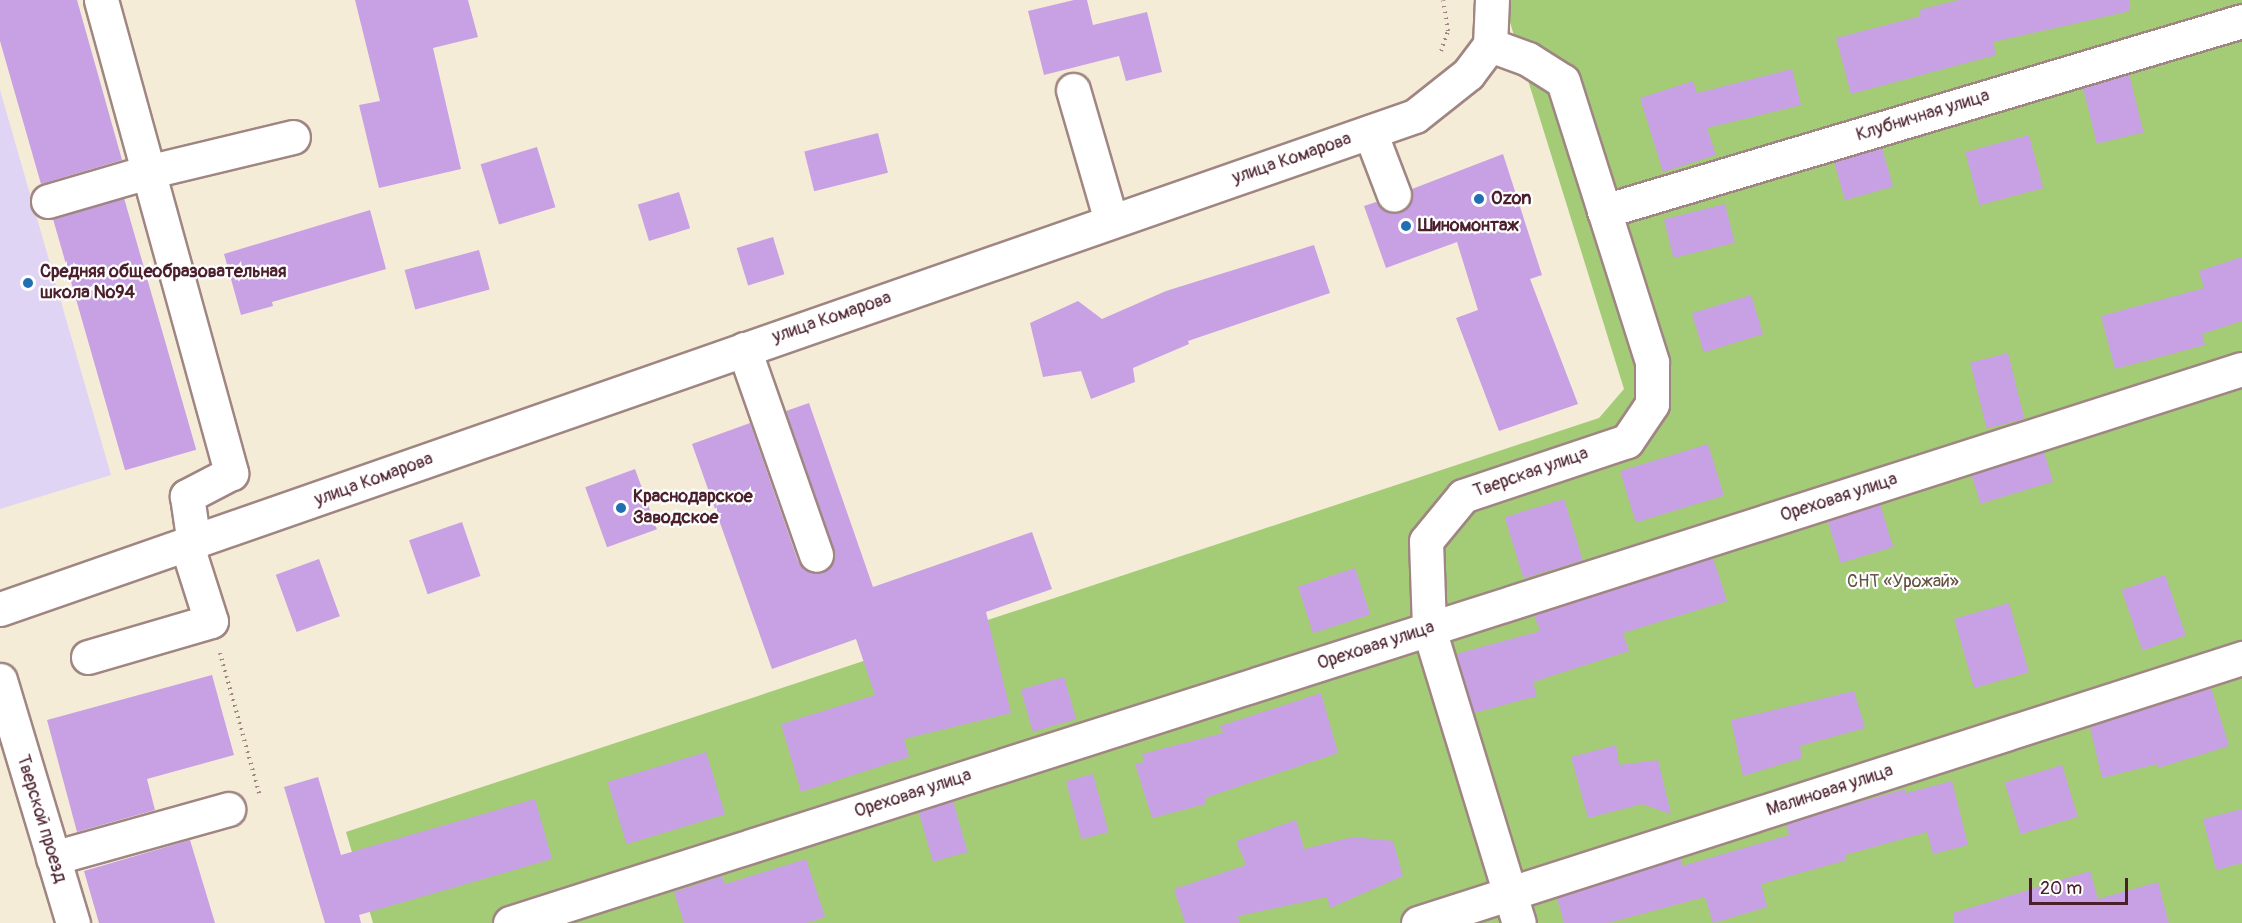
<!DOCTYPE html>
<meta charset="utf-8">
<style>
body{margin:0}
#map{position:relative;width:2242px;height:923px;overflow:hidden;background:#f5ecd8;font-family:Pangolin,sans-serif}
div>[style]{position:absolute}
.built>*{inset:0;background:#e0d4f4}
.green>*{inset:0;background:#a4cc77}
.building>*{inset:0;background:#c8a0e4;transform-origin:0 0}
.path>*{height:4px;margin-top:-2px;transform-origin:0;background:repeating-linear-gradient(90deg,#a08682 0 1.5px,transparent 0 6px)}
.roads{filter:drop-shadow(2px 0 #a08682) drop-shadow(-2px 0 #a08682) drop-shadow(0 2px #a08682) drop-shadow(0 -2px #a08682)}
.minor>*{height:33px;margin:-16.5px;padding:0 16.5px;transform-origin:16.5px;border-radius:16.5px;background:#fff}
.dots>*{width:16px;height:16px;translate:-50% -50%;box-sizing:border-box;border:3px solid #fff;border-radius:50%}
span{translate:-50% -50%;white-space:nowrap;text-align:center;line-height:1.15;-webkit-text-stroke:4.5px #fff;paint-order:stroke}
.street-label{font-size:18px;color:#4a1f2b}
.poi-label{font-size:18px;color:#4a1f2b;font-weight:700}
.left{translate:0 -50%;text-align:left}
.park-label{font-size:18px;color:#655342}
.scale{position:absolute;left:2029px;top:878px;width:99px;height:27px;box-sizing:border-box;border:3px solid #4a1f2b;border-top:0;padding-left:8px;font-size:18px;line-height:21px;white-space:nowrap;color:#4a1f2b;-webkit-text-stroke:4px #fff;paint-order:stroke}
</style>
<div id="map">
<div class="built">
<div style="clip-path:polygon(0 90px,111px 475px,0 509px)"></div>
</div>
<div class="green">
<div style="clip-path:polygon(1503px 0,2242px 0,2242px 923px,373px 923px,346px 832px,1599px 418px,1624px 389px)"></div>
</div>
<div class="building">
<div style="clip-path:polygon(0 0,77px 0,122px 160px,41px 184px,0 41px)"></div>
<div style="clip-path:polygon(355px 0,468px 0,478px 37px,433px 48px,461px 169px,379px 188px,359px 105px,380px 101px)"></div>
<div style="clip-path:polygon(1074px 0,1087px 0,1093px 25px,1147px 12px,1162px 72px,1126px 81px,1119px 56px,1044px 75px,1028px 11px)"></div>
<div style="clip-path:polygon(1959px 0,2129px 0,2130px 11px,1993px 42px,1996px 55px,1851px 94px,1836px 38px,1921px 16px,1919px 10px)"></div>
<div style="clip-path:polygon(1792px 69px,1801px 105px,1707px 128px,1716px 155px,1663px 172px,1640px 98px,1693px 81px,1697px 93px)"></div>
<div style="left:2129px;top:74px;width:60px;height:48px;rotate:76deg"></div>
<div style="left:878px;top:133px;width:41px;height:76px;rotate:76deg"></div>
<div style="left:2029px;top:135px;width:55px;height:66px;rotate:75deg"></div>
<div style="left:537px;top:147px;width:63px;height:59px;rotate:73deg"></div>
<div style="left:1882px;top:148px;width:40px;height:50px;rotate:74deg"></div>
<div style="clip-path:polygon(1503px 154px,1542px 275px,1530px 279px,1578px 404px,1499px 431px,1456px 318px,1478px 310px,1457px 242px,1386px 268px,1364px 206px,1376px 202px,1390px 213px,1401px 212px,1412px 199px,1412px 189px)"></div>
<div style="left:679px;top:192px;width:38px;height:43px;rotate:73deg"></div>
<div style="left:124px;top:198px;width:262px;height:74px;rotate:74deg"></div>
<div style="left:1725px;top:204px;width:40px;height:63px;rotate:76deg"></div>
<div style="clip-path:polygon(370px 210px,386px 269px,272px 302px,273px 306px,241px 315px,224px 254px)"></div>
<div style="left:773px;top:237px;width:39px;height:38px;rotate:73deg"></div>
<div style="clip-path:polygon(1314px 245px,1330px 293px,1188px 341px,1189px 344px,1133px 368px,1135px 382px,1091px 399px,1081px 371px,1043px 377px,1030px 323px,1078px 301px,1102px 319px,1166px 291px)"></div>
<div style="left:479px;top:250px;width:41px;height:77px;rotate:75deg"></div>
<div style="clip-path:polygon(2242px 257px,2242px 321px,2202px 334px,2205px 345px,2115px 369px,2101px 316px,2204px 288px,2199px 271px)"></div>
<div style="left:1751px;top:295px;width:41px;height:62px;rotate:73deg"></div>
<div style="left:2008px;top:353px;width:68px;height:39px;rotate:76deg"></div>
<div style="clip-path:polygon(809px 403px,873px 587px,1032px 532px,1052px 589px,986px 612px,1011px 713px,904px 739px,909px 757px,801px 792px,781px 724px,875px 695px,856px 639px,772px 669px,692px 444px,750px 423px,798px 561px,804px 570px,822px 573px,831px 567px,834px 549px,786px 411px)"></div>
<div style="left:1708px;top:444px;width:54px;height:92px;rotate:73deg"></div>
<div style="left:2044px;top:452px;width:31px;height:76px;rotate:73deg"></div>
<div style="left:635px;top:469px;width:64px;height:53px;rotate:70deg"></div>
<div style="left:1564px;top:499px;width:64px;height:62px;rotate:73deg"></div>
<div style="left:1880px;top:504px;width:45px;height:55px;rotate:73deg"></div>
<div style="left:462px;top:522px;width:57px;height:56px;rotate:71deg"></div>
<div style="clip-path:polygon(1713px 558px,1727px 601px,1623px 633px,1629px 651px,1533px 682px,1537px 696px,1474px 713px,1456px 654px,1540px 631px,1534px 615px)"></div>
<div style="left:319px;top:559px;width:61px;height:46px;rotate:70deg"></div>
<div style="left:1355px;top:568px;width:49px;height:60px;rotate:72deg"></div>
<div style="left:2165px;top:575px;width:64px;height:46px;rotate:71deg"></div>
<div style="left:2009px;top:603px;width:72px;height:57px;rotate:74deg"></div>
<div style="clip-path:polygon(212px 675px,234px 755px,147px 779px,155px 810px,77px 832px,47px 720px)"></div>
<div style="left:1064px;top:677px;width:44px;height:45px;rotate:74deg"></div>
<div style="clip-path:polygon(2211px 688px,2229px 746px,2158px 768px,2157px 764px,2102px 778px,2090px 727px)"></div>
<div style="clip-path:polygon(1854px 691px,1865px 728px,1800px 746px,1802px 758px,1743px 776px,1731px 720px)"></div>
<div style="clip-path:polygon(1321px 693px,1338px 753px,1205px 798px,1206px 804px,1152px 818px,1135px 764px,1144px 762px,1142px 754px,1223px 733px,1220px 726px)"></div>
<div style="clip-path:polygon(1616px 745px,1619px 765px,1658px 760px,1671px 814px,1642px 804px,1588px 818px,1571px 757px)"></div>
<div style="left:706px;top:752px;width:65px;height:103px;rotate:73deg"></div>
<div style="left:2062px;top:765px;width:54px;height:60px;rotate:73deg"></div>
<div style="left:1093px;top:774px;width:60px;height:28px;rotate:75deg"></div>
<div style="clip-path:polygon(318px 777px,341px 855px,535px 799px,552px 859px,359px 915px,361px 923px,325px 923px,284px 787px)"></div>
<div style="clip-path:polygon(1952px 781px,1968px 845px,1933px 854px,1927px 832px,1845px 855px,1847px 860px,1761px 884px,1767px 907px,1713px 923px,1705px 897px,1608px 923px,1564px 923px,1557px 898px,1681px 858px,1682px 866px,1789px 835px,1786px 824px,1832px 810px,1905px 789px,1906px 793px)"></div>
<div style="left:953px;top:801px;width:53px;height:36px;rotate:74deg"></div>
<div style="clip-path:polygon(2242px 809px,2242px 863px,2216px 870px,2203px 819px)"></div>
<div style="clip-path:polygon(1296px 820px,1304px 849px,1353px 837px,1393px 841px,1403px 876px,1330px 908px,1327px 897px,1238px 916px,1240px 923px,1185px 923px,1174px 889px,1246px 865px,1236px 841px)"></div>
<div style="clip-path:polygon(190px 840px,215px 923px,99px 923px,84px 871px)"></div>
<div style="clip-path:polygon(806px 859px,825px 917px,806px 923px,684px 923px,674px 892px,722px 876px,725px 884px)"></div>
<div style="clip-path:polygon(2090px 871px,2098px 899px,2158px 882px,2169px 923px,1954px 923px,1953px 913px)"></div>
</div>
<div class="path">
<div style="left:1441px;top:51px;width:21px;rotate:-71deg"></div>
<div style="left:1448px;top:31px;width:31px;rotate:-99deg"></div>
<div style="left:220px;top:653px;width:148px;rotate:74.4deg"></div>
</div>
<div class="roads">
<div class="minor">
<div style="left:101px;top:0;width:491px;rotate:74.6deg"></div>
<div style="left:231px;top:473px;width:50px;rotate:152.4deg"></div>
<div style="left:187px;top:496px;width:49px;rotate:81.7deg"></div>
<div style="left:1490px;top:45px;width:40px;rotate:20.2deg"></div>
<div style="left:1528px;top:59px;width:41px;rotate:32.2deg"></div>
<div style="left:1563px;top:81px;width:295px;rotate:72.4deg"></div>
<div style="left:1652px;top:362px;width:42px;rotate:90deg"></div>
<div style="left:1652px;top:404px;width:45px;rotate:124deg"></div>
<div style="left:1627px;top:441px;width:173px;rotate:161.5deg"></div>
<div style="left:1463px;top:496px;width:58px;rotate:129.4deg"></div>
<div style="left:1426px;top:541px;width:88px;rotate:88deg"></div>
<div style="left:1429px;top:629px;width:307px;rotate:73deg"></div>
<div style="left:1073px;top:90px;width:136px;rotate:73.8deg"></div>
<div style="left:1370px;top:132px;width:67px;rotate:69.1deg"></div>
<div style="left:48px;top:201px;width:103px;rotate:-16.3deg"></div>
<div style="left:147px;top:172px;width:150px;rotate:-13.5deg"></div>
<div style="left:1604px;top:211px;width:666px;rotate:-16.58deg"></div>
<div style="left:744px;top:349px;width:218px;rotate:70.7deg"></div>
<div style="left:0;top:609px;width:1498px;rotate:-19.21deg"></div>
<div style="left:1415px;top:116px;width:68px;rotate:-38.4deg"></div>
<div style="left:1468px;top:74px;width:36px;rotate:-53deg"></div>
<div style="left:1490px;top:45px;width:45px;rotate:-87.5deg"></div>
<div style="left:88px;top:657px;width:128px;rotate:-16.3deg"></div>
<div style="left:211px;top:621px;width:79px;rotate:-107.7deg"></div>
<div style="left:0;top:680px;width:254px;rotate:73.3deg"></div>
<div style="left:53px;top:858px;width:182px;rotate:-15.6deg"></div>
<div style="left:510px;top:923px;width:1818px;rotate:-17.74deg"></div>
<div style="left:1418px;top:923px;width:866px;rotate:-17.83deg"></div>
</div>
</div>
<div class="dots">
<div style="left:1479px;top:199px;background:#1f6fb2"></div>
<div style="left:1406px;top:226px;background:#1f6fb2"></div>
<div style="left:28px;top:283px;background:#1f6fb2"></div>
<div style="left:621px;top:508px;background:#1f6fb2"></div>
</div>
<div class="street-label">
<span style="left:1923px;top:116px;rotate:-17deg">Клубничная улица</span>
<span style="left:1292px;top:159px;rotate:-19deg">улица Комарова</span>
<span style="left:832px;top:318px;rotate:-19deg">улица Комарова</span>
<span style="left:1531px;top:473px;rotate:-19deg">Тверская улица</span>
<span style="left:374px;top:480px;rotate:-20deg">улица Комарова</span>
<span style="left:1839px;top:498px;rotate:-18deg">Ореховая улица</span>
<span style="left:1376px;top:646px;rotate:-18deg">Ореховая улица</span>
<span style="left:1830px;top:791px;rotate:-18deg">Малиновая улица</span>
<span style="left:913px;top:794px;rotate:-18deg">Ореховая улица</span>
<span style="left:41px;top:819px;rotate:73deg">Тверской проезд</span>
</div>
<div class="poi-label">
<span class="left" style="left:1491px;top:199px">Ozon</span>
<span class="left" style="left:1418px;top:226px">Шиномонтаж</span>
<span class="left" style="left:40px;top:283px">Средняя общеобразовательная<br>школа №94</span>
<span class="left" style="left:633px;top:508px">Краснодарское<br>Заводское</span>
</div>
<div class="park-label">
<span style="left:1903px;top:582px">СНТ «Урожай»</span>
</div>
<div class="scale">20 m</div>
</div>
